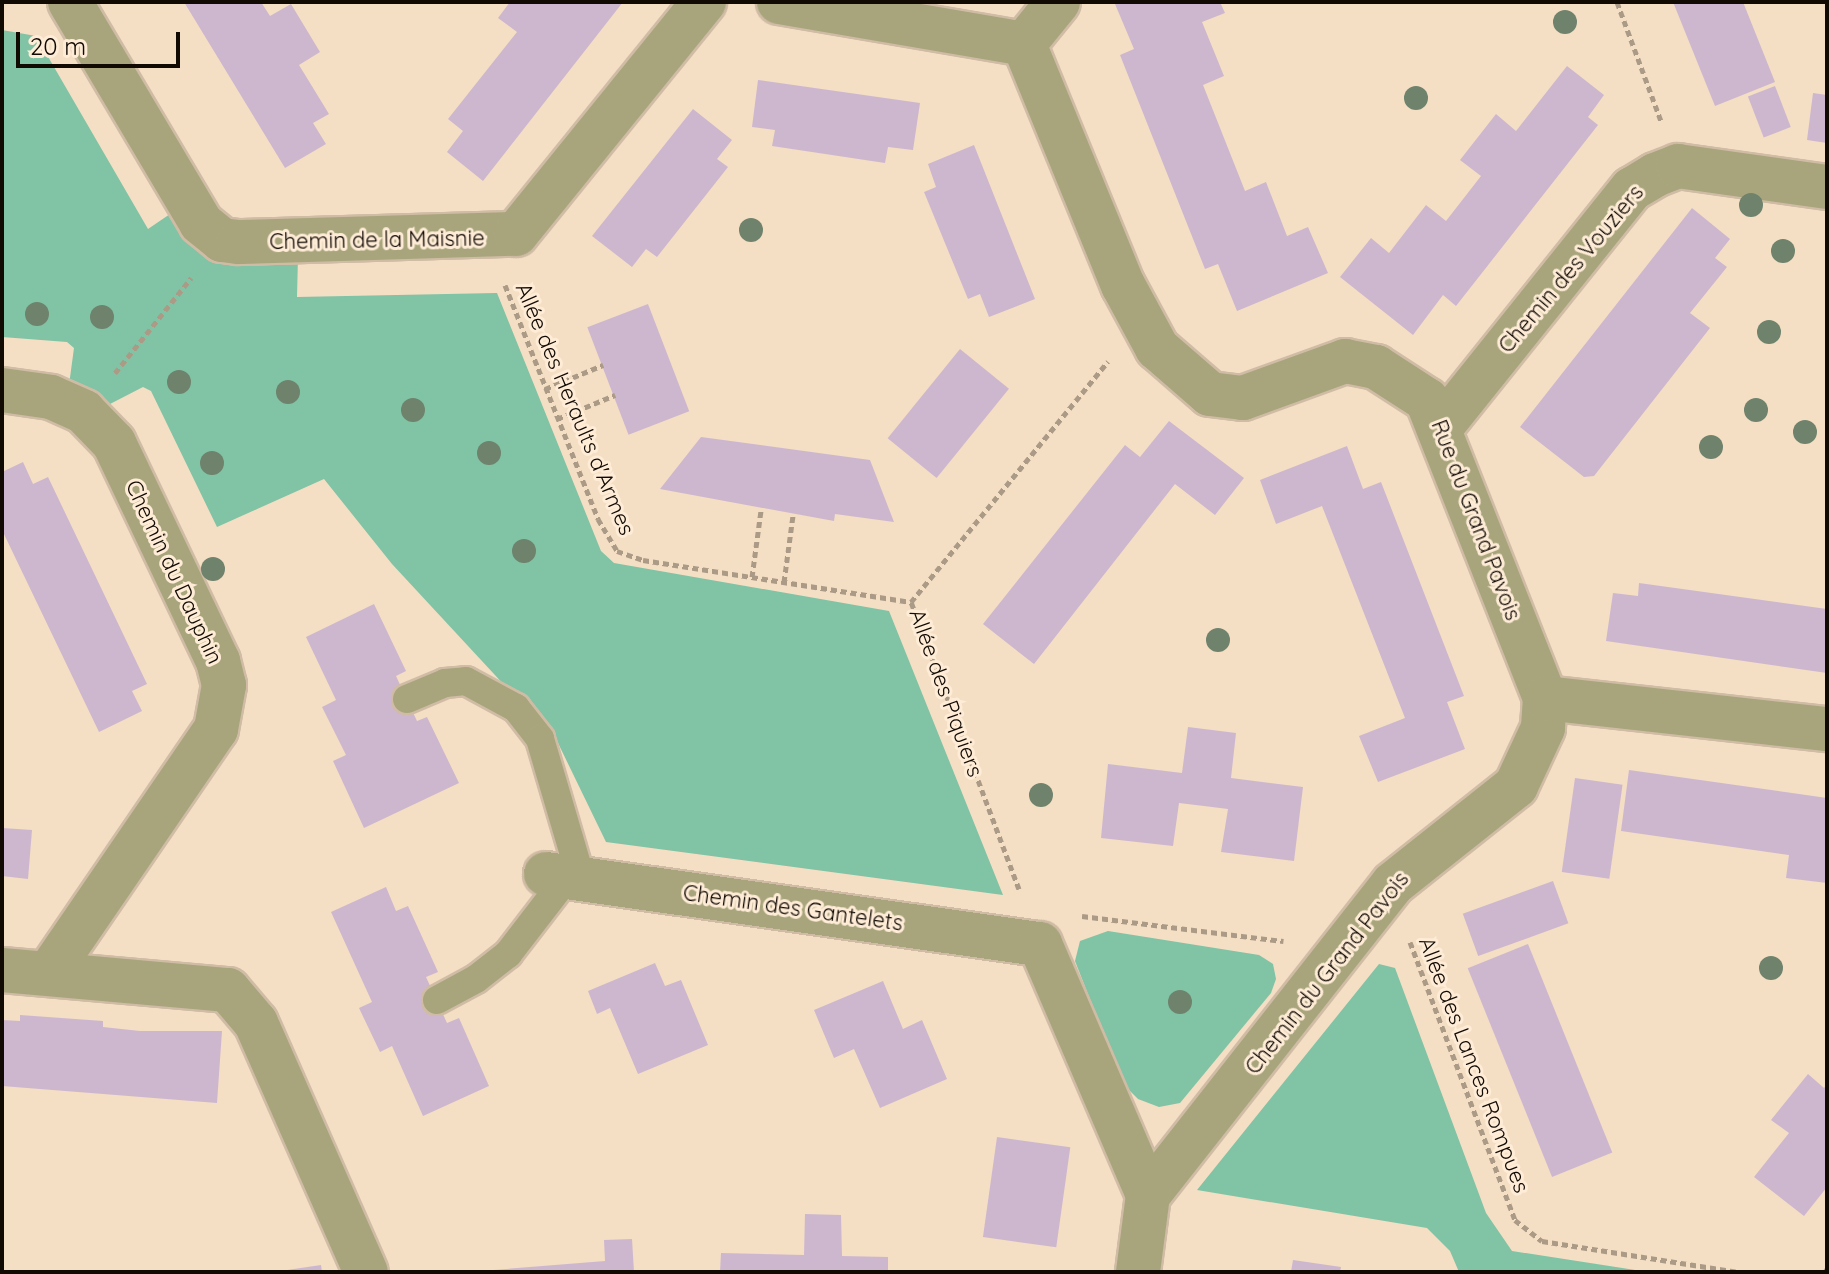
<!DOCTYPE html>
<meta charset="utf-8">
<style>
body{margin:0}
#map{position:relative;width:1829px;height:1274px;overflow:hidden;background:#f4dec4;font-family:Quicksand,sans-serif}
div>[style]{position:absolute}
.green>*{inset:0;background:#80c3a5}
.building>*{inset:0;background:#cdb7cf;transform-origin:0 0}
.path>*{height:5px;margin-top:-2.5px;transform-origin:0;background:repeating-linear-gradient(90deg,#ab9a86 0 6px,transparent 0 10px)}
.roads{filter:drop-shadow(2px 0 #d0bca5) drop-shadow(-2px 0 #d0bca5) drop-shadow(0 2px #d0bca5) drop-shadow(0 -2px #d0bca5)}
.lane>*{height:28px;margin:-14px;padding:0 14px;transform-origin:14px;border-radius:14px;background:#a8a57c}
.street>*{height:44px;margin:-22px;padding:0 22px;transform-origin:22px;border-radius:22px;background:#a8a57c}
.trees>*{width:24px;height:24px;margin:-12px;border-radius:50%;background:#6e826c}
span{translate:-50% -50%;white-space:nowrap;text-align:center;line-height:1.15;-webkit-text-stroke:6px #feecd7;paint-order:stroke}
.street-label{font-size:22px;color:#110a03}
.frame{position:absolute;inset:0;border:4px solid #110a03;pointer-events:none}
.scale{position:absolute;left:16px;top:32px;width:164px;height:36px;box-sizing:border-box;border:4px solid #110a03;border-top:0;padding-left:10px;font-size:24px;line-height:28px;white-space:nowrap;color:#110a03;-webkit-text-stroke:6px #feecd7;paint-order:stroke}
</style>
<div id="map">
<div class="green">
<div style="clip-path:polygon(2px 30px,36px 36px,148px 229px,173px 212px,298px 256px,297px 297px,497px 293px,601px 551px,614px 563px,889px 611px,1003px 895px,606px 842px,558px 743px,392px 564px,324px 479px,217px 527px,151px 391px,143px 387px,110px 404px,92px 390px,69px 385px,74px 348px,67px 342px,2px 337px)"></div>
<div style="clip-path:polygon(1108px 931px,1259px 955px,1273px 964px,1276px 979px,1271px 993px,1180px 1103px,1159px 1107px,1138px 1099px,1123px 1084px,1075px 961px,1080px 941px)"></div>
<div style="clip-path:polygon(1379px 964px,1395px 968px,1486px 1213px,1512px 1251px,1648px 1272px,1459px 1272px,1450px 1251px,1427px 1228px,1197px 1190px)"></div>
</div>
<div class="building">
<div style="clip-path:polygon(184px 2px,261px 2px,270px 16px,291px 4px,320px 52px,299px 65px,329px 114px,313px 123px,326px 144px,285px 168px)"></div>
<div style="clip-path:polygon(510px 2px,623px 2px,483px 181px,447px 152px,463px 131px,448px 119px,517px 32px,498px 18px)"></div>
<div style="clip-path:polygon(1120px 2px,1220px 2px,1225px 13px,1202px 22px,1224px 76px,1203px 85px,1245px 191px,1266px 182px,1287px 236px,1308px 227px,1328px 273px,1237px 311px,1218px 264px,1205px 269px,1120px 55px,1134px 49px,1115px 4px)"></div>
<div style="clip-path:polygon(1673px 2px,1743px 2px,1775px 82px,1715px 106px)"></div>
<div style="clip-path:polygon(1567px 66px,1604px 95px,1588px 117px,1598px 125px,1456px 306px,1443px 295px,1413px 335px,1340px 277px,1371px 238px,1389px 253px,1426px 205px,1446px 221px,1481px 176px,1460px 160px,1496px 114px,1516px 131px)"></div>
<div style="clip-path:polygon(758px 80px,920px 103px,913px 150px,888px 147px,885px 163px,772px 146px,775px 130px,752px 127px)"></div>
<div style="left:1775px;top:86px;width:44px;height:29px;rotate:69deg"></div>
<div style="clip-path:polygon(1813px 93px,1827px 95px,1827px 143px,1807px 140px)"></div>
<div style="clip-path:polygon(693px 109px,732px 140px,717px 159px,728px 167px,657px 257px,646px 249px,632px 267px,592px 236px)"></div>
<div style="clip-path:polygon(974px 145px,1035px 299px,989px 317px,980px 294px,968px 299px,924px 192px,936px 187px,928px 164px)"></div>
<div style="clip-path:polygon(1692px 208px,1730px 239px,1715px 258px,1727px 267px,1690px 313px,1710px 328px,1594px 476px,1584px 477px,1520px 427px)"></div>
<div style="left:648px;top:304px;width:115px;height:65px;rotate:69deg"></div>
<div style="left:960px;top:349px;width:63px;height:115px;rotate:39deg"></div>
<div style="clip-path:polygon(1169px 421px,1244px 478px,1215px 515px,1175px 484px,1034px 664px,983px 624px,1125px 445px,1140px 457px)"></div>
<div style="clip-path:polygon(701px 437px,870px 460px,894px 522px,835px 514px,834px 521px,660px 489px)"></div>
<div style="clip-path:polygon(1347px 446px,1363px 489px,1381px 482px,1464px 696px,1447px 702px,1465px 749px,1378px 782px,1359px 736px,1405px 718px,1322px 506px,1276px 524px,1260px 480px)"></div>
<div style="clip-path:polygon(23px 462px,33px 484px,48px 477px,147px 684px,132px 691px,142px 711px,99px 732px,2px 530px,2px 472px)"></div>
<div style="clip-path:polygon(1639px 583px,1827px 609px,1827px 673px,1606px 641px,1613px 593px,1638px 596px)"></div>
<div style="clip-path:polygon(374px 604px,406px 671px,396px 676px,417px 721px,427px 717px,459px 783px,364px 828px,333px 761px,346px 755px,322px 707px,336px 700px,306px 637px)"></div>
<div style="clip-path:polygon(1188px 727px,1236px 733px,1231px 778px,1303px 787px,1294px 861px,1221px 852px,1228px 809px,1204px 806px,1179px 803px,1173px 846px,1101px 838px,1108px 764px,1182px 773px)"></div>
<div style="clip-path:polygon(1629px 770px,1827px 798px,1827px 883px,1786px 878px,1789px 855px,1621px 831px)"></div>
<div style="left:1575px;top:778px;width:48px;height:95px;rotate:8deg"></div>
<div style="clip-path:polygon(2px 828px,32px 830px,28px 879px,2px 876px)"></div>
<div style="left:1553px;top:881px;width:45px;height:96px;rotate:70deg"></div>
<div style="clip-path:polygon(386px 887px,396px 911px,408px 906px,438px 972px,426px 977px,447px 1023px,459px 1018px,489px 1086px,423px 1116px,392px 1046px,380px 1052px,359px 1008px,372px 1002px,331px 912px)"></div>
<div style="left:1528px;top:944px;width:225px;height:65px;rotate:68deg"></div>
<div style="clip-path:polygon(655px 963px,665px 986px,681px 980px,708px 1045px,638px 1074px,610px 1008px,597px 1014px,588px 991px)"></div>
<div style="clip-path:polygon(883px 981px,903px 1029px,922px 1020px,947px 1079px,880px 1108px,854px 1049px,834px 1058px,814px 1010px)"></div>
<div style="clip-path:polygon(20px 1015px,103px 1021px,103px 1027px,140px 1031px,222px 1031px,217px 1103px,2px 1086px,2px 1020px,20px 1021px)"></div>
<div style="clip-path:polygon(1808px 1074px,1824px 1088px,1827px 1084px,1827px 1187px,1804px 1216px,1754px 1177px,1789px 1133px,1771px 1120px)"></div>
<div style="left:997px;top:1137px;width:74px;height:101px;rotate:8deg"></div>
<div style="clip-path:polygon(805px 1214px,841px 1215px,842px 1256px,888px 1257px,888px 1272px,720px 1272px,721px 1253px,804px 1255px)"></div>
<div style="clip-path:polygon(632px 1239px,634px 1272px,468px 1272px,605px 1261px,604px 1240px)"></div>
<div style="clip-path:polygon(1293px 1260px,1341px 1267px,1340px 1272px,1291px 1272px)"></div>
<div style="clip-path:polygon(321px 1265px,322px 1272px,287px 1272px,287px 1270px)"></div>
</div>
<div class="path">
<div style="left:1617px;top:2px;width:127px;rotate:69.7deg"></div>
<div style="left:505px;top:285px;width:252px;rotate:68.3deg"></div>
<div style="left:598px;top:519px;width:37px;rotate:59deg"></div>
<div style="left:617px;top:551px;width:28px;rotate:19deg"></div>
<div style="left:643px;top:560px;width:271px;rotate:8.9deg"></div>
<div style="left:115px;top:373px;width:122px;rotate:-51.3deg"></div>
<div style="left:545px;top:389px;width:63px;rotate:-22.5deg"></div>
<div style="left:557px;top:419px;width:63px;rotate:-22.5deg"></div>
<div style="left:752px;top:577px;width:68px;rotate:-82.3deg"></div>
<div style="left:784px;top:582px;width:68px;rotate:-82.3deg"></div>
<div style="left:1019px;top:889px;width:307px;rotate:-110.6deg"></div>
<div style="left:911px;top:602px;width:311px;rotate:-50.7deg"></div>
<div style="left:1082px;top:916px;width:203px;rotate:7.1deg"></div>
<div style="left:1410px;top:942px;width:297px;rotate:69.3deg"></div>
<div style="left:1515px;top:1220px;width:34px;rotate:38deg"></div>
<div style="left:1542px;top:1241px;width:197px;rotate:9deg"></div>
<div style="left:1825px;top:1272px;width:4px;rotate:-56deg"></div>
</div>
<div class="roads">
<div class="lane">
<div style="left:407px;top:699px;width:41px;rotate:-22.8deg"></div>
<div style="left:445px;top:683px;width:21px;rotate:-5deg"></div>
<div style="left:466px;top:681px;width:57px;rotate:28.4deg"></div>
<div style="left:516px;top:708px;width:39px;rotate:52deg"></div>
<div style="left:540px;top:739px;width:145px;rotate:73.6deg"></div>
<div style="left:437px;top:1000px;width:44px;rotate:-28.3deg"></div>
<div style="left:476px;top:979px;width:41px;rotate:-38deg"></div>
<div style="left:508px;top:954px;width:98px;rotate:-52.4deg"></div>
</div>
<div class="street">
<div style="left:70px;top:2px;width:257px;rotate:59.3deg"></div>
<div style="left:201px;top:223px;width:27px;rotate:39deg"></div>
<div style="left:222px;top:240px;width:17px;rotate:7deg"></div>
<div style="left:239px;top:242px;width:277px;rotate:-1.7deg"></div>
<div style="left:516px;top:234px;width:299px;rotate:-51deg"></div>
<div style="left:779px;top:2px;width:249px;rotate:9.7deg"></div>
<div style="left:1024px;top:44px;width:261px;rotate:67.7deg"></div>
<div style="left:1123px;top:285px;width:72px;rotate:61.6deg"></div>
<div style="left:1157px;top:348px;width:70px;rotate:41deg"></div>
<div style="left:1210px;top:394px;width:33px;rotate:7deg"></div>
<div style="left:1243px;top:398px;width:109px;rotate:-19.9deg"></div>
<div style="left:1345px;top:361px;width:32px;rotate:11deg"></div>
<div style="left:1376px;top:367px;width:61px;rotate:32.9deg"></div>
<div style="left:1427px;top:400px;width:321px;rotate:68.4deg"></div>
<div style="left:1545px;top:698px;width:30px;rotate:94deg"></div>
<div style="left:1543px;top:728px;width:64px;rotate:115deg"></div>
<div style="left:1516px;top:786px;width:157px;rotate:141.5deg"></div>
<div style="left:1393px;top:884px;width:396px;rotate:128.2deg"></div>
<div style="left:1148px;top:1195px;width:78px;rotate:97.4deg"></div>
<div style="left:1024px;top:44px;width:54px;rotate:-51deg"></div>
<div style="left:2px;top:390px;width:49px;rotate:8.1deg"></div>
<div style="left:51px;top:397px;width:36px;rotate:24deg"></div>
<div style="left:84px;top:412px;width:43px;rotate:45.9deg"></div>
<div style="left:114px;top:443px;width:242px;rotate:64.5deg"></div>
<div style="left:218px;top:661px;width:25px;rotate:76deg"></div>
<div style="left:224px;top:685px;width:45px;rotate:100.3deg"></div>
<div style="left:216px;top:729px;width:296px;rotate:124.4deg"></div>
<div style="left:1441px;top:427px;width:305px;rotate:-51.3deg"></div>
<div style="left:1632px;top:189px;width:27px;rotate:-31deg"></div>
<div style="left:1655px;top:175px;width:25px;rotate:-21deg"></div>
<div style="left:1678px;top:166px;width:150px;rotate:8deg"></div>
<div style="left:1545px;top:698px;width:284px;rotate:6.3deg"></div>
<div style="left:546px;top:874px;width:499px;rotate:8.1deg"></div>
<div style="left:1040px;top:944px;width:273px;rotate:66.7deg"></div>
<div style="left:2px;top:970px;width:227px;rotate:5.1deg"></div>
<div style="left:228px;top:990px;width:43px;rotate:49.7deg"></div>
<div style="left:256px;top:1023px;width:272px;rotate:66.2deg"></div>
</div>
</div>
<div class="trees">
<div style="left:1565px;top:22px"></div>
<div style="left:1416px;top:98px"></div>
<div style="left:1751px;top:205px"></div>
<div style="left:751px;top:230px"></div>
<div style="left:1783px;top:251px"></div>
<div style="left:37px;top:314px"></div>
<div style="left:102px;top:317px"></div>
<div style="left:1769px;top:332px"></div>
<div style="left:179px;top:382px"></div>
<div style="left:288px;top:392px"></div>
<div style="left:413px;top:410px"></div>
<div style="left:1756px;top:410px"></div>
<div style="left:1805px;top:432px"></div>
<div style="left:1711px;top:447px"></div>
<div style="left:489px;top:453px"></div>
<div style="left:212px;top:463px"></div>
<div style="left:524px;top:551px"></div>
<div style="left:213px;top:569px"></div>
<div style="left:1218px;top:640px"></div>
<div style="left:1041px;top:795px"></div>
<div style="left:1771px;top:968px"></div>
<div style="left:1180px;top:1002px"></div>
</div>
<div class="street-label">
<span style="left:377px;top:240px;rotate:-1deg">Chemin de la Maisnie</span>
<span style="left:1571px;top:269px;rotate:-50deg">Chemin des Vouziers</span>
<span style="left:575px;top:409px;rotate:67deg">Allée des Heraults d'Armes</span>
<span style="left:1476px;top:520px;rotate:69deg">Rue du Grand Pavois</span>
<span style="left:174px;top:572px;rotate:65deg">Chemin du Dauphin</span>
<span style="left:946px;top:693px;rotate:70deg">Allée des Piquiers</span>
<span style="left:793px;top:908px;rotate:8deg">Chemin des Gantelets</span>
<span style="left:1327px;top:973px;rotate:-52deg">Chemin du Grand Pavois</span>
<span style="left:1474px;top:1065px;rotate:69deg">Allée des Lances Rompues</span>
</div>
<div class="frame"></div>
<div class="scale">20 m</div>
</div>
